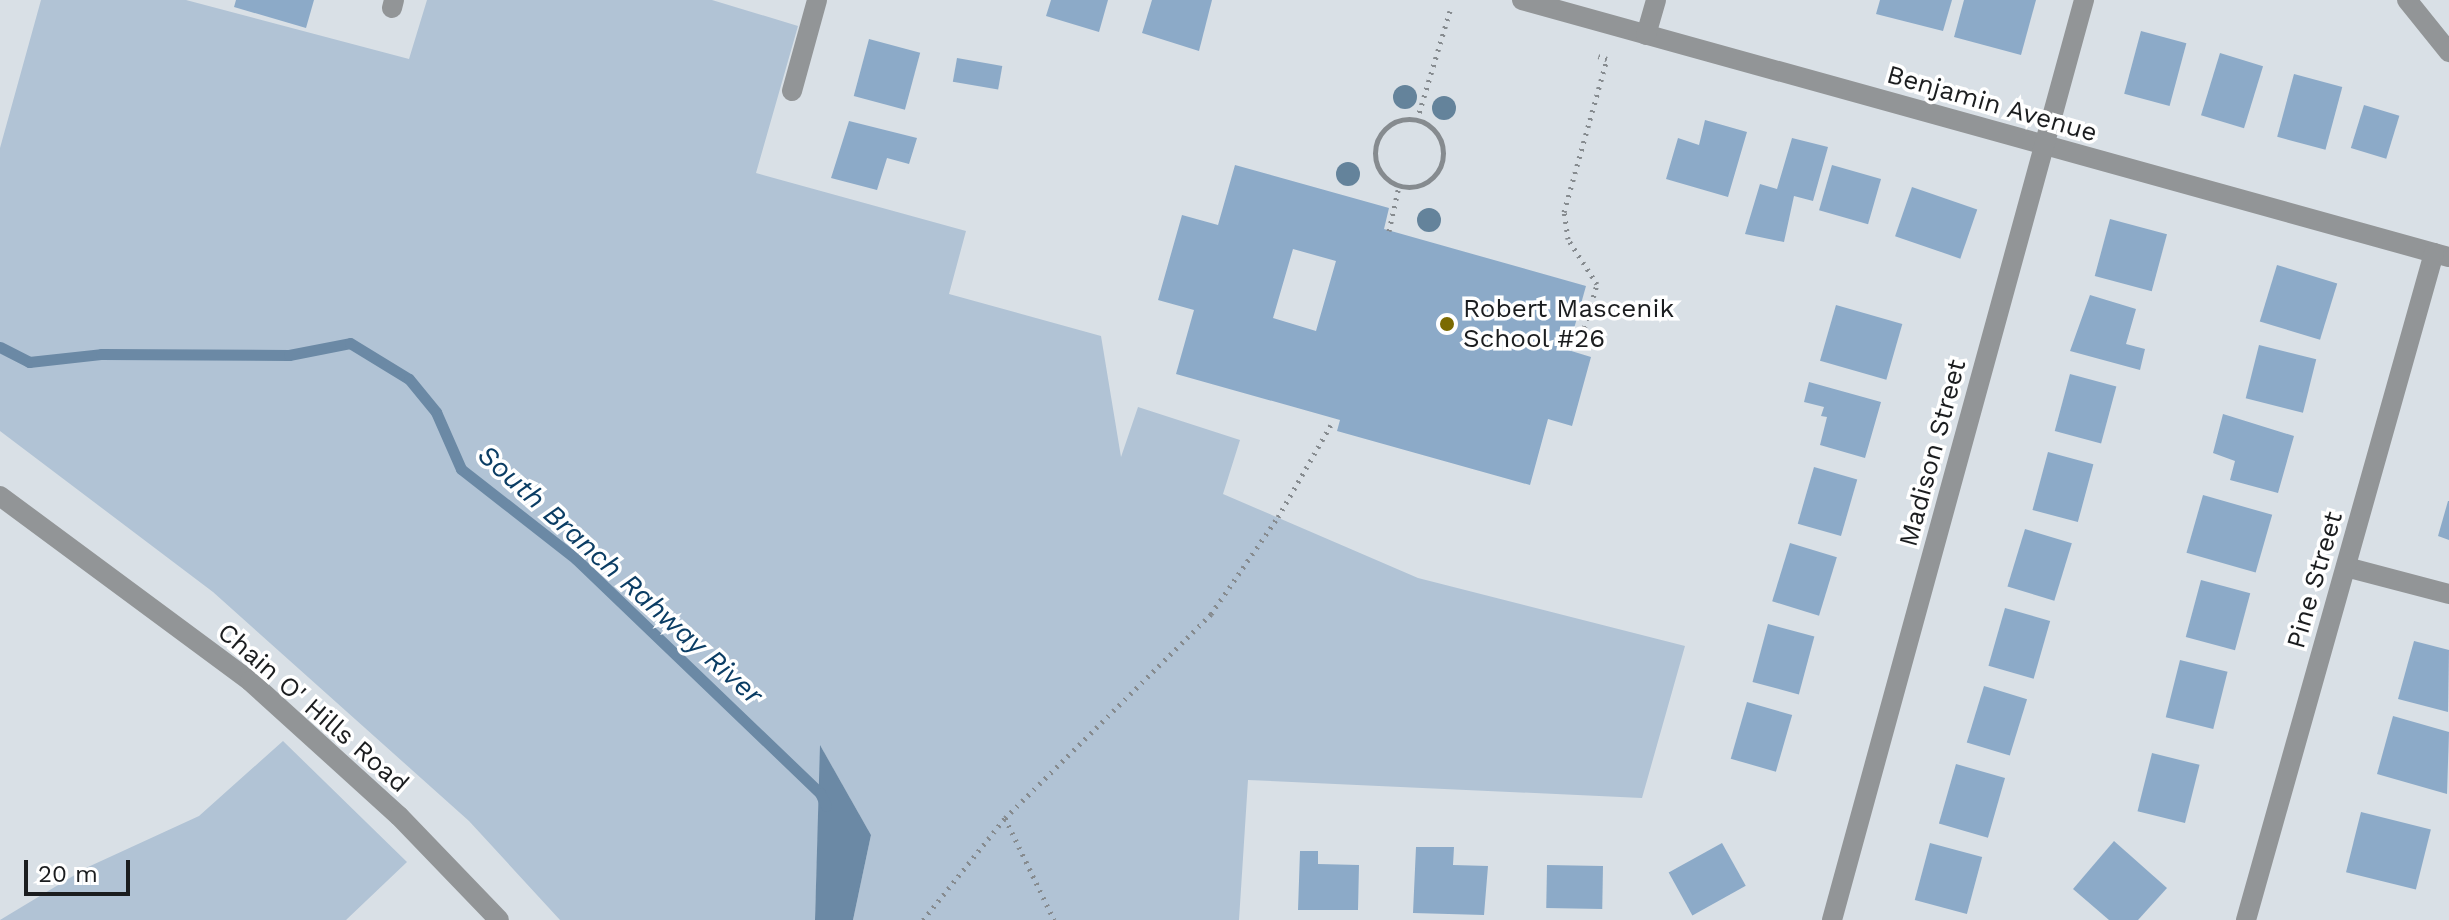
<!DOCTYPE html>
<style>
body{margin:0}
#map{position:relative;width:2449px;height:920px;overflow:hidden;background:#d9e0e6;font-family:"Work Sans",sans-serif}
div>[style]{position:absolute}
.green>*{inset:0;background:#b1c3d5}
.water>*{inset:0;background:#6b89a5}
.stream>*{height:11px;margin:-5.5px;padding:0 5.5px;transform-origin:5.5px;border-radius:5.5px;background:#6b89a5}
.building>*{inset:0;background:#8caac8;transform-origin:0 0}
.path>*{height:5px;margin-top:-2.5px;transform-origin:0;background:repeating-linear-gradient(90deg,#868b8f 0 2px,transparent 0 8px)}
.path>.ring{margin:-2.5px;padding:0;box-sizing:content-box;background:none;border:5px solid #868b8f;border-radius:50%}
.minor>*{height:20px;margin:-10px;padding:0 10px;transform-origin:10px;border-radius:10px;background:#929597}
.trees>*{width:24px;height:24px;margin:-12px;border-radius:50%;background:#64839b}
.dots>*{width:22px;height:22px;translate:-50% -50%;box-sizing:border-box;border:4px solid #fff;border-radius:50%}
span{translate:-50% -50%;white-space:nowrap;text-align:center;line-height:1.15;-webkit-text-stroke:7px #fff;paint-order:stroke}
.street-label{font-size:26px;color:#1b1d1f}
.poi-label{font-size:26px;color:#1b1d1f}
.left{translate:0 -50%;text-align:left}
.water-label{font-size:28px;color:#0b3d64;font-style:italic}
.scale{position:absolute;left:24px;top:860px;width:106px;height:36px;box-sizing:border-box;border:4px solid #1b1d1f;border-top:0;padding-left:10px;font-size:24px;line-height:28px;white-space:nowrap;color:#1b1d1f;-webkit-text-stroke:6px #fff;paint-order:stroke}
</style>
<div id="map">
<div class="green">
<div style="clip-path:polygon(41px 0,186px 0,409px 59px,427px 0,712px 0,798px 26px,756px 173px,966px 231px,949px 294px,1101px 336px,1121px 457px,1138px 407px,1240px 440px,1223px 494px,1418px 578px,1685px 646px,1642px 798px,1248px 780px,1239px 920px,853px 920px,871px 835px,821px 747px,815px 920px,560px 920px,469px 821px,213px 592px,0 431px,0 148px)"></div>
<div style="clip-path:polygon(283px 741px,407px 862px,346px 920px,0 920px,88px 867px,199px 816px)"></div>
</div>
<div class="water">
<div style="clip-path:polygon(820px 745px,871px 835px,853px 920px,815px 920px)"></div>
</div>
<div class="stream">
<div style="left:0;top:347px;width:33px;rotate:27deg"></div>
<div style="left:29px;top:362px;width:72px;rotate:-6.3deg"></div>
<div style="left:101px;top:354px;width:188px;rotate:0.3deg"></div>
<div style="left:289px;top:355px;width:62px;rotate:-11.1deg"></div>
<div style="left:350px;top:343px;width:69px;rotate:31.4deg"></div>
<div style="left:409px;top:379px;width:43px;rotate:50.7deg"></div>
<div style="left:436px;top:412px;width:62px;rotate:66.3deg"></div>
<div style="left:461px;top:469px;width:146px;rotate:38deg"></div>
<div style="left:576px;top:559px;width:338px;rotate:43.8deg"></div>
<div style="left:820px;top:793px;width:14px;rotate:65deg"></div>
</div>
<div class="building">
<div style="clip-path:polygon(236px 0,314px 0,306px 28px,234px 7px)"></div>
<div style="clip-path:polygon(1051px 0,1108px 0,1099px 32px,1046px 16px)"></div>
<div style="clip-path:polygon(1152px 0,1212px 0,1199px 51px,1142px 33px)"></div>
<div style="clip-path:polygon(1880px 0,1952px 0,1943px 31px,1876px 14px)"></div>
<div style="clip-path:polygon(1964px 0,2036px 0,2021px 55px,1954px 37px)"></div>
<div style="left:2141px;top:31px;width:47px;height:65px;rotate:15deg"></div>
<div style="left:869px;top:39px;width:53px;height:59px;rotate:15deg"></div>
<div style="left:2220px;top:53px;width:45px;height:65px;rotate:17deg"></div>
<div style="left:957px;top:58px;width:46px;height:24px;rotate:10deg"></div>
<div style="left:2294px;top:74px;width:50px;height:65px;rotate:15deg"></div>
<div style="left:2364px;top:105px;width:37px;height:45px;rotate:17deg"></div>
<div style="clip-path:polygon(1705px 120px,1747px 132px,1728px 197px,1666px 179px,1678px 138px,1699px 145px)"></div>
<div style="clip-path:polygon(849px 121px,917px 138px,909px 164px,887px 158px,877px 190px,831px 178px)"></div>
<div style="clip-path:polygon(1792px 138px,1828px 147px,1813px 201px,1794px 196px,1784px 242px,1745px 234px,1760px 184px,1777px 189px)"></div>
<div style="clip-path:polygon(evenodd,1235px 165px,1389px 208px,1384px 229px,1586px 286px,1568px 350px,1591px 357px,1572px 426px,1548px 419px,1530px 485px,1337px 431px,1340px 420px,1176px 374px,1194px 310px,1158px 300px,1182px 215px,1218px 225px,1235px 165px,1293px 249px,1336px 261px,1316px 331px,1273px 318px,1293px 249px)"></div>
<div style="left:1832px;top:165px;width:51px;height:47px;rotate:16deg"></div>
<div style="left:1912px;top:187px;width:69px;height:52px;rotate:19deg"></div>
<div style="left:2110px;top:219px;width:59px;height:59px;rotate:15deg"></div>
<div style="left:2277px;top:265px;width:63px;height:59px;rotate:17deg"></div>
<div style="clip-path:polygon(2090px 295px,2136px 309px,2126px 344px,2145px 349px,2140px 370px,2070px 351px)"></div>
<div style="left:1836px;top:305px;width:69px;height:58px;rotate:16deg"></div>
<div style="left:2259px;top:345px;width:59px;height:55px;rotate:14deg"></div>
<div style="left:2070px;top:374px;width:48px;height:59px;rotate:15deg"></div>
<div style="clip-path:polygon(1809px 382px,1881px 402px,1865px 458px,1820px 445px,1827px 417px,1821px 416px,1824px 407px,1804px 402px)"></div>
<div style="clip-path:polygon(2223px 414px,2294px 436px,2278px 493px,2230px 480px,2235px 461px,2213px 453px)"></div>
<div style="left:2048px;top:452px;width:47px;height:60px;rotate:15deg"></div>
<div style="left:1814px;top:467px;width:45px;height:59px;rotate:16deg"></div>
<div style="left:2203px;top:495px;width:72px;height:60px;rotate:16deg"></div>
<div style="clip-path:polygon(2448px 501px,2449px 501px,2449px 540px,2438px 536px)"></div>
<div style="left:2025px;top:529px;width:49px;height:60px;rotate:17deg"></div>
<div style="left:1790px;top:543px;width:49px;height:61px;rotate:17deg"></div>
<div style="left:2201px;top:580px;width:51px;height:59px;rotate:15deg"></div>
<div style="left:2005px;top:608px;width:47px;height:60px;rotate:16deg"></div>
<div style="left:1768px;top:624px;width:48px;height:60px;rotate:15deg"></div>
<div style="clip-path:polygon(2414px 641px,2449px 650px,2448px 712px,2398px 699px)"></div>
<div style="left:2180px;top:660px;width:49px;height:59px;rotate:14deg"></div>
<div style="left:1984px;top:686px;width:45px;height:59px;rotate:17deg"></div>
<div style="left:1747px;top:702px;width:47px;height:59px;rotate:16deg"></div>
<div style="clip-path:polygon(2393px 716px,2449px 732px,2447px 794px,2377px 774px)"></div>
<div style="left:2152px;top:753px;width:49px;height:60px;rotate:14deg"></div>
<div style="left:1956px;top:764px;width:51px;height:62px;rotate:16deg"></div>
<div style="left:2361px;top:812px;width:72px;height:62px;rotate:14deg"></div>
<div style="clip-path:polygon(2114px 841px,2167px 888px,2138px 920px,2109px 920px,2073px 889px)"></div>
<div style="left:1722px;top:843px;width:49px;height:61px;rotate:61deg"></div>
<div style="left:1930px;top:843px;width:54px;height:59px;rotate:15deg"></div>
<div style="clip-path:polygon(1416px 847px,1454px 847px,1453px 865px,1488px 866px,1484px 915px,1413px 913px)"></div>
<div style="clip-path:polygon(1300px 851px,1318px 851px,1318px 864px,1359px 865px,1358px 910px,1298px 910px)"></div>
<div style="left:1547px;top:865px;width:56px;height:43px;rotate:1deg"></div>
</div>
<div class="path">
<div class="ring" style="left:1375px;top:119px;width:63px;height:63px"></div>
<div style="left:1417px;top:120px;width:114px;rotate:-73.2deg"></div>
<div style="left:1389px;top:231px;width:46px;rotate:-77.5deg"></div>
<div style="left:1594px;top:346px;width:14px;rotate:-168deg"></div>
<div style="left:1580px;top:343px;width:61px;rotate:-73.9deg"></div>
<div style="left:1597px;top:284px;width:54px;rotate:-122.8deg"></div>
<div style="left:1568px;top:239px;width:27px;rotate:-98deg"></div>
<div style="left:1564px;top:212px;width:159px;rotate:-74.3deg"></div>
<div style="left:1607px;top:59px;width:9px;rotate:-162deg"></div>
<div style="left:1005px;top:818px;width:113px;rotate:64.3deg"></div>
<div style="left:923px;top:920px;width:131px;rotate:-51.2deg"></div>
<div style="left:1005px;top:818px;width:290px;rotate:-44.7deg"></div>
<div style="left:1211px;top:614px;width:118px;rotate:-55.4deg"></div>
<div style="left:1278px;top:517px;width:106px;rotate:-60.1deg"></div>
</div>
<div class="minor">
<div style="left:1522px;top:0;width:962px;rotate:15.5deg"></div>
<div style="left:2407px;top:0;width:67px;rotate:51.1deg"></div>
<div style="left:392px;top:8px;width:8px;rotate:-76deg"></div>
<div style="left:1646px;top:35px;width:36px;rotate:-74deg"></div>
<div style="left:792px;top:91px;width:94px;rotate:-74.6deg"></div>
<div style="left:0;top:496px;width:311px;rotate:36.5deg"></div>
<div style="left:250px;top:681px;width:201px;rotate:42.2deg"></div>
<div style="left:399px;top:816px;width:144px;rotate:46.1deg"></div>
<div style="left:2346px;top:567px;width:106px;rotate:14.7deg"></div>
<div style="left:1832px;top:920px;width:954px;rotate:-74.68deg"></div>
<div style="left:2246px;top:920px;width:693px;rotate:-74.26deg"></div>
</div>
<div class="trees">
<div style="left:1405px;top:97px"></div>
<div style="left:1444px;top:108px"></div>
<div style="left:1348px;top:174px"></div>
<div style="left:1429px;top:220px"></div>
</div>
<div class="dots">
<div style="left:1447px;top:324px;background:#7b6a01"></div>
</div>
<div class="street-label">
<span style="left:1992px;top:104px;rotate:16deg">Benjamin Avenue</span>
<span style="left:1933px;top:453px;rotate:-75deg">Madison Street</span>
<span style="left:2315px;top:580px;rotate:-74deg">Pine Street</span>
<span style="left:313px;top:708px;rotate:41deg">Chain O' Hills Road</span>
</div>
<div class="poi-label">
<span class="left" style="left:1463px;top:324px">Robert Mascenik<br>School #26</span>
</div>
<div class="water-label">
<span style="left:620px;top:575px;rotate:42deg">South Branch Rahway River</span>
</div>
<div class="scale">20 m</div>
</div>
